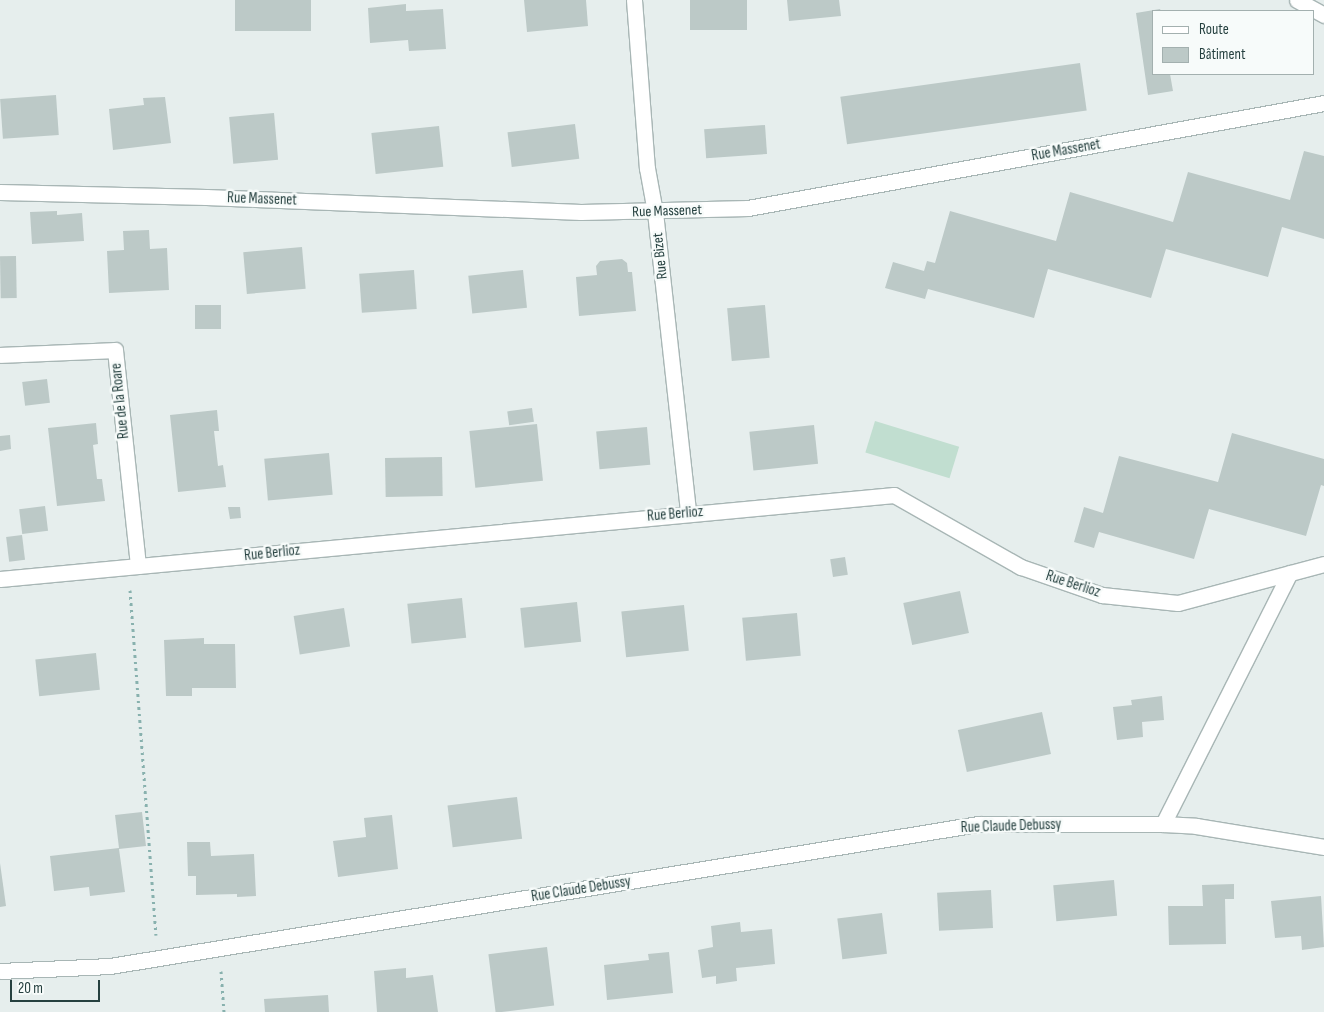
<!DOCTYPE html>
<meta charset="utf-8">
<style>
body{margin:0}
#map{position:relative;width:1324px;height:1012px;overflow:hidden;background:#e6eeed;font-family:"Sofia Sans Condensed",sans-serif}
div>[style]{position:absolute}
.green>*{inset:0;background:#c1ded0;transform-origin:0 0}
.building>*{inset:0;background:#bcc9c7;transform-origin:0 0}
.path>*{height:3px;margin-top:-1.5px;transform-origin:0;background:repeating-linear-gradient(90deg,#88b1ae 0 2.5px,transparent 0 6.5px)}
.roads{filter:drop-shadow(1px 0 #a8b6b5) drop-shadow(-1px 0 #a8b6b5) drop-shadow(0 1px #a8b6b5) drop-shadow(0 -1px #a8b6b5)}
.minor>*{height:15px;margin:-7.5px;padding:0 7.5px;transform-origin:7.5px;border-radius:7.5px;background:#fff}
span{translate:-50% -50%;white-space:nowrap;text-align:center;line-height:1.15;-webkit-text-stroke:5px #f7fbfa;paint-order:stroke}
.street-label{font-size:15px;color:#25403f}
.legend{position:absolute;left:1152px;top:10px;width:162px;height:65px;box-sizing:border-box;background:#f7fbfa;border:1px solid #a3b0af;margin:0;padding:6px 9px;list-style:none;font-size:15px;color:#25403f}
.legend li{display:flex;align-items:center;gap:10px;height:25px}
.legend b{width:25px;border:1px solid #a3b0af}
.scale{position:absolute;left:10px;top:980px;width:90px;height:22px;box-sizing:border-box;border:2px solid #25403f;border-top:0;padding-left:6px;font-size:15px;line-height:18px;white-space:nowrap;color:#25403f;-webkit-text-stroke:4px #f7fbfa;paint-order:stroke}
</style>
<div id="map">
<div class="green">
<div style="left:875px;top:421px;width:88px;height:33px;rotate:17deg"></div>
</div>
<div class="building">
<div style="left:235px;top:0;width:76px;height:31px"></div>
<div style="clip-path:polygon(524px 0,586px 0,588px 26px,527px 32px)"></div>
<div style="left:690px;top:0;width:57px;height:30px"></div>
<div style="clip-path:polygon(787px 0,839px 0,841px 16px,789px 21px)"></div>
<div style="clip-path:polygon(406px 4px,406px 11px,443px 9px,446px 49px,409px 51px,408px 40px,370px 43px,368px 8px)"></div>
<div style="clip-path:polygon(1160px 9px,1161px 11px,1153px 11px,1153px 74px,1170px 74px,1173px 91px,1148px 95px,1136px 13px)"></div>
<div style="left:1080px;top:63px;width:48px;height:242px;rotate:82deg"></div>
<div style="left:56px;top:95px;width:40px;height:56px;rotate:86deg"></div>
<div style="clip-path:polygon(165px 97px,171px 143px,113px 150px,109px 109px,144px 105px,143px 98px)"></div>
<div style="left:274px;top:113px;width:47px;height:45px;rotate:85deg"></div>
<div style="left:575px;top:124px;width:35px;height:68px;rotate:83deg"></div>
<div style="left:765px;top:125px;width:29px;height:61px;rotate:86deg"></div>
<div style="left:439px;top:126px;width:41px;height:68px;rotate:84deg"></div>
<div style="clip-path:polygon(1304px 151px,1324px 156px,1324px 239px,1282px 227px,1268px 277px,1166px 249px,1151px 298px,1048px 269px,1034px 318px,928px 289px,925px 299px,885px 288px,893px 262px,924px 271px,927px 261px,935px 263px,950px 211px,1056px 241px,1070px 192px,1173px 222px,1188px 172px,1290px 200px)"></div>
<div style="clip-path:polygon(57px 211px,57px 215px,82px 213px,84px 241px,32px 244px,30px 212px)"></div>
<div style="clip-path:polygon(149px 230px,150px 249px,167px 248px,169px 290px,109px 293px,107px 251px,124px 250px,123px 231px)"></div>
<div style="left:302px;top:247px;width:42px;height:59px;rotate:85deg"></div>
<div style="left:16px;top:256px;width:42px;height:16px;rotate:89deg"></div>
<div style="clip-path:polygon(622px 259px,627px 263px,628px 272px,632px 272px,636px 311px,579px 316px,576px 277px,597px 275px,596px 266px,600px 261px)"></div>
<div style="left:414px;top:270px;width:39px;height:55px;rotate:86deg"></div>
<div style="left:523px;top:270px;width:38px;height:55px;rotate:84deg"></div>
<div style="left:195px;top:305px;width:26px;height:24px"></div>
<div style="left:765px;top:305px;width:53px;height:38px;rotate:85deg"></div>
<div style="left:47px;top:379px;width:24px;height:25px;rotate:83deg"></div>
<div style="left:532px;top:408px;width:14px;height:25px;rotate:82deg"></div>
<div style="clip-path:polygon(217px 410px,219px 431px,214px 431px,218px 466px,223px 465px,226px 487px,178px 492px,170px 415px)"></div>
<div style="clip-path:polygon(96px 423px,98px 444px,93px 445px,97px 479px,102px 479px,105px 501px,57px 506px,48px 428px)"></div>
<div style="left:537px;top:424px;width:57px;height:68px;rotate:84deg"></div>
<div style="left:814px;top:425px;width:39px;height:65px;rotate:84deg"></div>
<div style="left:647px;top:427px;width:38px;height:51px;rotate:85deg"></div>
<div style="clip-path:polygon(1232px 433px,1324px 459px,1324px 486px,1321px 485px,1306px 536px,1209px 509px,1194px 559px,1099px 532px,1094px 548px,1074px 542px,1084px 507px,1103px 513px,1119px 456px,1218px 482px)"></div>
<div style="clip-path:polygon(10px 435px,11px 449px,0 451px,0 436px)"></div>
<div style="left:329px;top:453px;width:42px;height:65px;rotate:85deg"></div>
<div style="left:442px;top:457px;width:39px;height:57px;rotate:89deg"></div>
<div style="left:45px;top:506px;width:25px;height:26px;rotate:83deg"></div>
<div style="clip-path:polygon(228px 507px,240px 507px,241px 518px,230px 519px)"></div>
<div style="left:22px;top:535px;width:25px;height:16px;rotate:83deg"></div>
<div style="left:845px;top:557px;width:18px;height:15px;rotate:81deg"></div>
<div style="left:960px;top:591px;width:43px;height:58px;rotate:78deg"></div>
<div style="left:462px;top:598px;width:40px;height:55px;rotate:84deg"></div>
<div style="left:577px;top:602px;width:40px;height:57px;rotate:84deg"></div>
<div style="left:684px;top:605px;width:46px;height:63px;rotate:84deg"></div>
<div style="left:344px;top:608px;width:39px;height:51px;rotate:81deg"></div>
<div style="left:797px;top:613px;width:43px;height:55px;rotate:85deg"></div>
<div style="clip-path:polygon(204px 638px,204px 644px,235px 644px,236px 688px,192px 688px,192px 696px,166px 696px,164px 640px)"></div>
<div style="left:96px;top:653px;width:37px;height:61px;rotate:84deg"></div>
<div style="clip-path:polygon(1162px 696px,1164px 720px,1142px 722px,1143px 737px,1117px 740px,1113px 707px,1132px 705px,1131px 700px)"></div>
<div style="left:1042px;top:712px;width:43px;height:86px;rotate:78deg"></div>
<div style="left:517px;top:797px;width:42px;height:70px;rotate:83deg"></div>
<div style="clip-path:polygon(142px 812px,146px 846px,119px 849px,125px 892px,90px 896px,89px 887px,54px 891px,50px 856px,119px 848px,115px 815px)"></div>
<div style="clip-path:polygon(392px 815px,398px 869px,338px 877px,333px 841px,366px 837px,364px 818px)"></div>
<div style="clip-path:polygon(187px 842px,210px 842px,211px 856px,254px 854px,256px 896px,237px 897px,237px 894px,196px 895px,196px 876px,188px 876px)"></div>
<div style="clip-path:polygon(0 863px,6px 906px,0 907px)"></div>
<div style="left:1114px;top:880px;width:36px;height:61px;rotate:85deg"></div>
<div style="clip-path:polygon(1234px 884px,1234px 899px,1225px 899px,1226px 944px,1169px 945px,1168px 906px,1203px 906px,1202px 885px)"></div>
<div style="left:991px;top:890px;width:38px;height:54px;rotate:87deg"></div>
<div style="clip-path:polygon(1321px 896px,1324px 947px,1302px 950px,1301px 936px,1275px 938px,1271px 901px)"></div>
<div style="left:882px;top:913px;width:41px;height:45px;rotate:83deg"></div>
<div style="clip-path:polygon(740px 922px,741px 932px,772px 929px,775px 964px,736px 968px,737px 981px,716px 984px,716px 976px,702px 978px,698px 950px,713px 947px,711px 926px)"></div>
<div style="left:547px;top:947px;width:59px;height:59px;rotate:83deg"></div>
<div style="clip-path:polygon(669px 952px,673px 993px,607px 1000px,604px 965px,649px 960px,648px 954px)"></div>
<div style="clip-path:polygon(406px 968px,406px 978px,433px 975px,438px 1012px,377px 1012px,374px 971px)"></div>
<div style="clip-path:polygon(328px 995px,329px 1012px,265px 1012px,264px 999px)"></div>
</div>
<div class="path">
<div style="left:130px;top:590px;width:346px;rotate:85.7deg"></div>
<div style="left:221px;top:971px;width:41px;rotate:85.8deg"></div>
</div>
<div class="roads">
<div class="minor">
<div style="left:634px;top:0;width:169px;rotate:85.6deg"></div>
<div style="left:647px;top:168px;width:45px;rotate:79.7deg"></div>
<div style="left:655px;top:212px;width:303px;rotate:83.7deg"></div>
<div style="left:1297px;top:0;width:31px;rotate:29deg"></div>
<div style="left:0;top:192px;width:206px;rotate:1.4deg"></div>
<div style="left:206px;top:197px;width:375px;rotate:2.3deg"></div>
<div style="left:581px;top:212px;width:167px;rotate:-1.4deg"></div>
<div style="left:748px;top:208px;width:585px;rotate:-10.33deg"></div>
<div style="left:0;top:355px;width:115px;rotate:-2.5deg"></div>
<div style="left:115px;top:350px;width:217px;rotate:83.9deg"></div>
<div style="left:0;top:579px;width:898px;rotate:-5.37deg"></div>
<div style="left:894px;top:495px;width:146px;rotate:29.6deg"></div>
<div style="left:1021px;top:567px;width:86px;rotate:19.1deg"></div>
<div style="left:1102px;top:595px;width:76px;rotate:6deg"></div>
<div style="left:1178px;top:603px;width:151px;rotate:-15deg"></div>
<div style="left:1163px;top:824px;width:281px;rotate:-63.2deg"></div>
<div style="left:0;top:971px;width:110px;rotate:-2.6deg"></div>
<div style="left:110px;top:966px;width:880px;rotate:-9.29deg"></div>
<div style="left:978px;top:824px;width:185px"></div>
<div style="left:1163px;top:824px;width:33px;rotate:3deg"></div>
<div style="left:1196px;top:826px;width:130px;rotate:9.3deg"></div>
</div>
</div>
<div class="street-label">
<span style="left:1066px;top:150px;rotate:-10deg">Rue Massenet</span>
<span style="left:262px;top:199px;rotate:2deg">Rue Massenet</span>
<span style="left:667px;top:211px;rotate:-2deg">Rue Massenet</span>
<span style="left:660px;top:256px;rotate:-96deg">Rue Bizet</span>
<span style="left:120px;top:401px;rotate:-96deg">Rue de la Roare</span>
<span style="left:675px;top:514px;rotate:-5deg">Rue Berlioz</span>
<span style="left:272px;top:553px;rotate:-6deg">Rue Berlioz</span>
<span style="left:1073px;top:584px;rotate:18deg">Rue Berlioz</span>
<span style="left:1011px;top:826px;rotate:-2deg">Rue Claude Debussy</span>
<span style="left:581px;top:889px;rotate:-9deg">Rue Claude Debussy</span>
</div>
<ul class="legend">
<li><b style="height:6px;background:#fff"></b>Route</li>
<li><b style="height:14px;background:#bcc9c7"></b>Bâtiment</li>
</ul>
<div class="scale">20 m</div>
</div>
